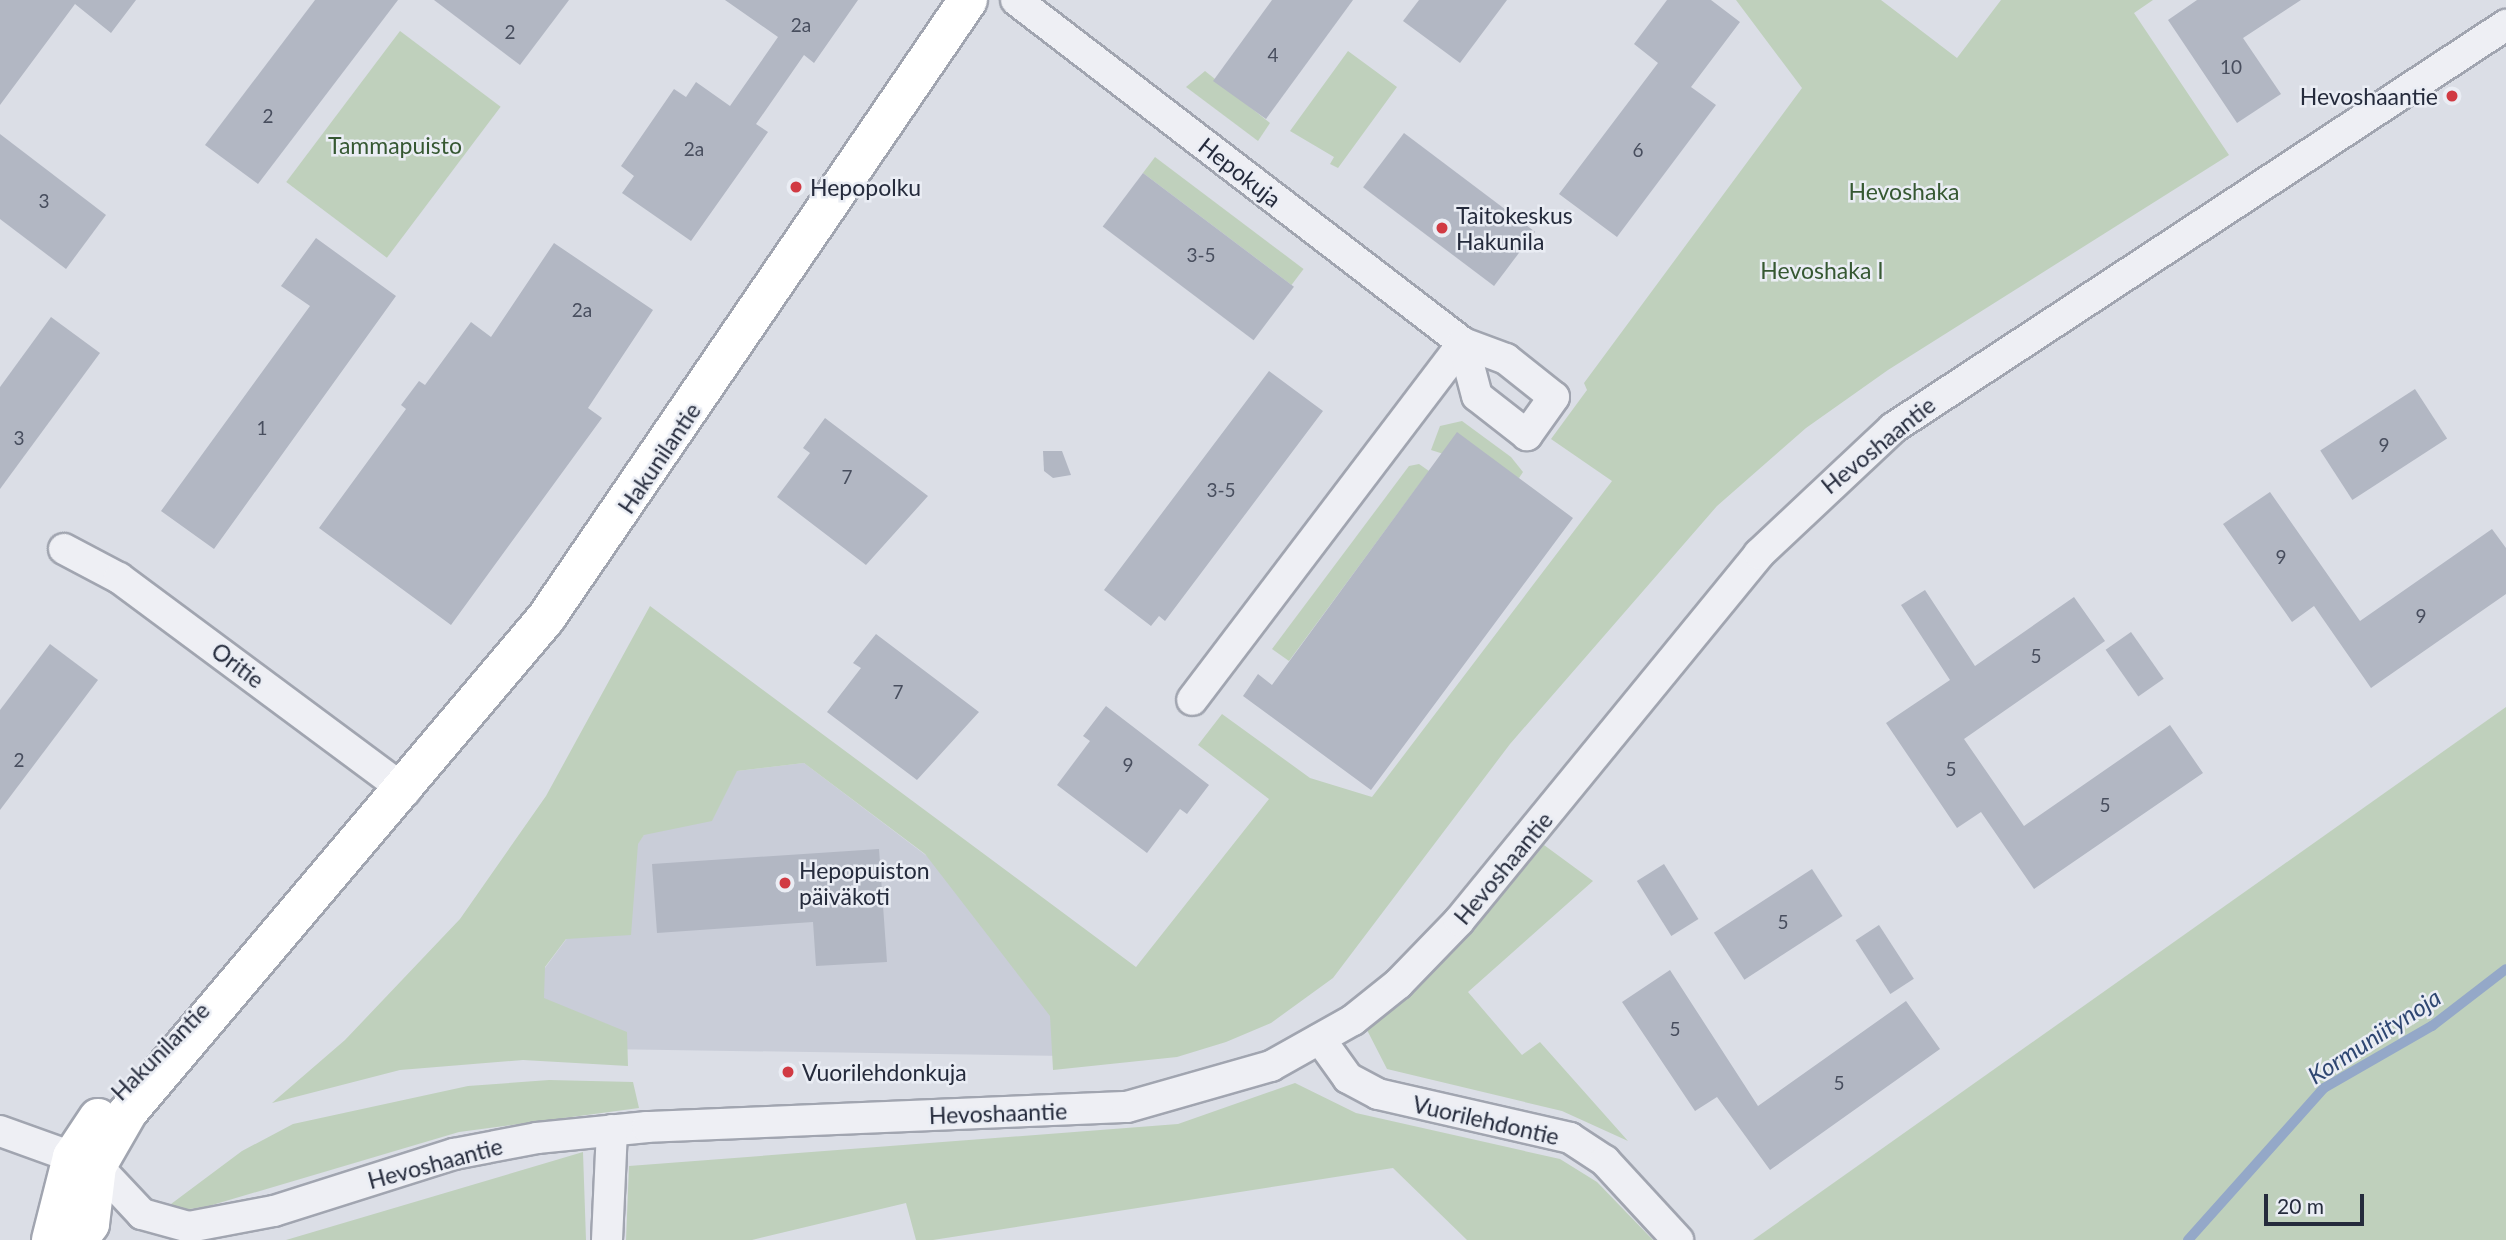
<!DOCTYPE html>
<meta charset="utf-8">
<style>
body{margin:0}
#map{position:relative;width:2506px;height:1240px;overflow:hidden;background:#dbdee6;font-family:Lato,sans-serif}
div>[style]{position:absolute}
.built>*{inset:0;background:#c9cdd8}
.green>*{inset:0;background:#bfd0bc;transform-origin:0 0}
.stream>*{height:10px;margin:-5px;padding:0 5px;transform-origin:5px;border-radius:5px;background:#94a8c8}
.building>*{inset:0;background:#b2b7c3;transform-origin:0 0}
.roads{filter:drop-shadow(2px 0 #a1a5b0) drop-shadow(-2px 0 #a1a5b0) drop-shadow(0 2px #a1a5b0) drop-shadow(0 -2px #a1a5b0)}
.minor>*{height:30px;margin:-15px;padding:0 15px;transform-origin:15px;border-radius:15px;background:#eeeff4}
.secondary>*{height:38px;margin:-19px;padding:0 19px;transform-origin:19px;border-radius:19px;background:#fff}
.dots>*{width:19px;height:19px;translate:-50% -50%;box-sizing:border-box;border:4px solid #eaedf4;border-radius:50%}
span{translate:-50% -50%;white-space:nowrap;text-align:center;line-height:1.15;-webkit-text-stroke:5px #eaedf4;paint-order:stroke}
.number-label{font-size:19px;color:#484e5e}
.number-label span{-webkit-text-stroke-width:0}
.poi-label{font-size:23px;color:#252b3c}
.right{translate:-100% -50%;text-align:right}
.left{translate:0 -50%;text-align:left}
.park-label{font-size:23px;color:#365832}
.street-label{font-size:23px;color:#252b3c}
.water-label{font-size:24px;color:#2e4671;font-style:italic}
.scale{position:absolute;left:2264px;top:1194px;width:100px;height:32px;box-sizing:border-box;border:4px solid #252b3c;border-top:0;padding-left:9px;font-size:21px;line-height:24px;white-space:nowrap;color:#252b3c;-webkit-text-stroke:5px #eaedf4;paint-order:stroke}
</style>
<div id="map">
<div class="built">
<div style="clip-path:polygon(804px 763px,1129px 1009px,1135px 1057px,539px 1048px,530px 988px,687px 777px)"></div>
</div>
<div class="green">
<div style="clip-path:polygon(1736px 0,1881px 0,1957px 58px,2001px 0,2153px 0,2134px 13px,2229px 155px,1888px 370px,1806px 428px,1717px 506px,1510px 744px,1333px 978px,1271px 1023px,1226px 1042px,1177px 1057px,1053px 1070px,1050px 1016px,925px 854px,804px 763px,737px 771px,712px 821px,644px 835px,638px 844px,631px 935px,566px 939px,545px 967px,544px 998px,627px 1032px,628px 1066px,523px 1060px,400px 1070px,272px 1103px,345px 1040px,460px 919px,546px 796px,650px 606px,1136px 967px,1269px 799px,1198px 745px,1222px 714px,1310px 778px,1372px 797px,1612px 481px,1551px 439px,1587px 390px,1584px 383px,1802px 88px)"></div>
<div style="left:400px;top:31px;width:126px;height:189px;rotate:37deg"></div>
<div style="clip-path:polygon(1348px 51px,1397px 87px,1338px 168px,1330px 164px,1334px 157px,1290px 131px)"></div>
<div style="clip-path:polygon(1205px 71px,1270px 123px,1258px 141px,1186px 87px)"></div>
<div style="left:1155px;top:157px;width:186px;height:20px;rotate:37deg"></div>
<div style="clip-path:polygon(1462px 421px,1511px 457px,1523px 472px,1519px 478px,1431px 450px,1440px 426px)"></div>
<div style="clip-path:polygon(1419px 464px,1429px 471px,1289px 661px,1272px 649px,1409px 466px)"></div>
<div style="clip-path:polygon(2506px 707px,2506px 1240px,1753px 1240px)"></div>
<div style="clip-path:polygon(1544px 845px,1593px 881px,1468px 992px,1522px 1055px,1540px 1042px,1628px 1141px,1562px 1111px,1387px 1069px,1367px 1030px,1472px 931px)"></div>
<div style="clip-path:polygon(549px 1080px,633px 1082px,639px 1108px,459px 1132px,209px 1206px,183px 1210px,171px 1204px,242px 1151px,293px 1124px,468px 1086px)"></div>
<div style="clip-path:polygon(1295px 1083px,1356px 1113px,1560px 1159px,1597px 1182px,1653px 1240px,1467px 1240px,1393px 1168px,933px 1240px,916px 1240px,906px 1203px,752px 1240px,626px 1240px,629px 1166px,1178px 1124px)"></div>
<div style="clip-path:polygon(583px 1152px,586px 1240px,285px 1240px,286px 1240px)"></div>
</div>
<div class="stream">
<div style="left:2188px;top:1240px;width:204px;rotate:-48.2deg"></div>
<div style="left:2324px;top:1088px;width:125px;rotate:-29.9deg"></div>
<div style="left:2432px;top:1026px;width:93px;rotate:-37.6deg"></div>
</div>
<div class="building">
<div style="clip-path:polygon(0 0,136px 0,111px 33px,75px 4px,0 105px)"></div>
<div style="clip-path:polygon(315px 0,398px 0,258px 184px,205px 145px)"></div>
<div style="clip-path:polygon(434px 0,569px 0,520px 65px)"></div>
<div style="clip-path:polygon(725px 0,858px 0,814px 63px,804px 55px,756px 124px,768px 132px,691px 241px,622px 193px,634px 176px,621px 166px,674px 89px,686px 97px,696px 82px,730px 106px,778px 37px)"></div>
<div style="clip-path:polygon(1272px 0,1353px 0,1266px 119px,1213px 81px)"></div>
<div style="clip-path:polygon(1419px 0,1507px 0,1460px 63px,1403px 21px)"></div>
<div style="clip-path:polygon(1667px 0,1711px 0,1740px 22px,1691px 87px,1716px 105px,1617px 237px,1559px 194px,1658px 63px,1634px 44px)"></div>
<div style="clip-path:polygon(2197px 0,2301px 0,2243px 38px,2281px 94px,2237px 123px,2168px 20px)"></div>
<div style="left:1404px;top:133px;width:164px;height:68px;rotate:37deg"></div>
<div style="clip-path:polygon(0 134px,106px 215px,66px 269px,0 219px)"></div>
<div style="left:1143px;top:173px;width:189px;height:67px;rotate:37deg"></div>
<div style="clip-path:polygon(316px 238px,396px 296px,214px 549px,161px 511px,310px 306px,281px 286px)"></div>
<div style="clip-path:polygon(554px 243px,653px 310px,588px 408px,602px 418px,451px 625px,319px 528px,406px 409px,401px 405px,419px 381px,425px 385px,471px 322px,491px 337px)"></div>
<div style="clip-path:polygon(51px 317px,100px 353px,0 489px,0 387px)"></div>
<div style="clip-path:polygon(1269px 371px,1323px 411px,1165px 621px,1159px 616px,1151px 626px,1104px 590px)"></div>
<div style="left:2415px;top:389px;width:59px;height:113px;rotate:57deg"></div>
<div style="clip-path:polygon(825px 418px,928px 496px,866px 565px,777px 497px,810px 453px,803px 448px)"></div>
<div style="clip-path:polygon(1457px 432px,1573px 518px,1371px 790px,1243px 696px,1258px 674px,1272px 685px)"></div>
<div style="clip-path:polygon(1043px 451px,1062px 451px,1071px 475px,1053px 478px,1044px 471px)"></div>
<div style="clip-path:polygon(2270px 492px,2360px 621px,2492px 529px,2506px 548px,2506px 594px,2371px 688px,2314px 606px,2292px 622px,2223px 524px)"></div>
<div style="clip-path:polygon(1925px 590px,1975px 666px,2074px 597px,2105px 641px,1964px 739px,2024px 826px,2170px 725px,2203px 773px,2034px 889px,1981px 812px,1957px 828px,1886px 723px,1950px 680px,1901px 605px)"></div>
<div style="left:2131px;top:632px;width:57px;height:31px;rotate:55deg"></div>
<div style="clip-path:polygon(876px 634px,979px 712px,917px 780px,827px 712px,861px 668px,853px 663px)"></div>
<div style="clip-path:polygon(50px 644px,98px 680px,0 810px,0 710px)"></div>
<div style="clip-path:polygon(1106px 706px,1209px 785px,1187px 814px,1180px 809px,1147px 853px,1057px 785px,1090px 741px,1083px 736px)"></div>
<div style="clip-path:polygon(879px 849px,887px 962px,816px 966px,813px 922px,657px 933px,652px 864px)"></div>
<div style="left:1664px;top:864px;width:65px;height:32px;rotate:58deg"></div>
<div style="left:1812px;top:869px;width:56px;height:117px;rotate:57deg"></div>
<div style="left:1879px;top:925px;width:64px;height:28px;rotate:57deg"></div>
<div style="clip-path:polygon(1670px 970px,1758px 1106px,1906px 1001px,1940px 1049px,1770px 1170px,1717px 1097px,1695px 1111px,1622px 1002px)"></div>
</div>
<div class="roads">
<div class="minor">
<div style="left:1016px;top:0;width:563px;rotate:37.5deg"></div>
<div style="left:1463px;top:343px;width:448px;rotate:127.2deg"></div>
<div style="left:1463px;top:343px;width:46px;rotate:20.4deg"></div>
<div style="left:1506px;top:359px;width:61px;rotate:38.4deg"></div>
<div style="left:1554px;top:397px;width:47px;rotate:125.4deg"></div>
<div style="left:1527px;top:435px;width:63px;rotate:-142deg"></div>
<div style="left:1477px;top:396px;width:55px;rotate:-104.8deg"></div>
<div style="left:64px;top:549px;width:62px;rotate:27.8deg"></div>
<div style="left:119px;top:578px;width:357px;rotate:36.6deg"></div>
<div style="left:1320px;top:1039px;width:48px;rotate:54.3deg"></div>
<div style="left:1348px;top:1078px;width:34px;rotate:28deg"></div>
<div style="left:1378px;top:1094px;width:197px;rotate:12.9deg"></div>
<div style="left:1570px;top:1138px;width:42px;rotate:33.3deg"></div>
<div style="left:1605px;top:1161px;width:108px;rotate:47.3deg"></div>
<div style="left:0;top:1131px;width:103px;rotate:19.8deg"></div>
<div style="left:97px;top:1166px;width:66px;rotate:46.8deg"></div>
<div style="left:142px;top:1214px;width:49px;rotate:15.5deg"></div>
<div style="left:189px;top:1227px;width:86px;rotate:-10.7deg"></div>
<div style="left:274px;top:1211px;width:189px;rotate:-17.6deg"></div>
<div style="left:454px;top:1154px;width:85px;rotate:-10.9deg"></div>
<div style="left:537px;top:1138px;width:111px;rotate:-5.7deg"></div>
<div style="left:647px;top:1127px;width:480px;rotate:-2.4deg"></div>
<div style="left:1127px;top:1107px;width:150px;rotate:-15.9deg"></div>
<div style="left:1271px;top:1066px;width:94px;rotate:-29.3deg"></div>
<div style="left:1353px;top:1020px;width:58px;rotate:-38.7deg"></div>
<div style="left:1398px;top:984px;width:88px;rotate:-45.9deg"></div>
<div style="left:1459px;top:921px;width:474px;rotate:-50.7deg"></div>
<div style="left:1759px;top:554px;width:184px;rotate:-43.2deg"></div>
<div style="left:1893px;top:428px;width:734px;rotate:-33.32deg"></div>
<div style="left:607px;top:1240px;width:110px;rotate:-87.4deg"></div>
</div>
<div class="secondary">
<div style="left:51px;top:1240px;width:86px;rotate:-75.8deg"></div>
<div style="left:72px;top:1157px;width:47px;rotate:-56.3deg"></div>
<div style="left:78px;top:1240px;width:20px;rotate:-53deg"></div>
<div style="left:90px;top:1224px;width:58px;rotate:-83.1deg"></div>
<div style="left:97px;top:1166px;width:62px;rotate:-60.1deg"></div>
<div style="left:128px;top:1112px;width:647px;rotate:-49.76deg"></div>
<div style="left:546px;top:618px;width:748px;rotate:-55.67deg"></div>
</div>
</div>
<div class="dots">
<div style="left:2452px;top:96px;background:#d13a43"></div>
<div style="left:796px;top:187px;background:#d13a43"></div>
<div style="left:1442px;top:228px;background:#d13a43"></div>
<div style="left:785px;top:883px;background:#d13a43"></div>
<div style="left:788px;top:1072px;background:#d13a43"></div>
</div>
<div class="number-label">
<span style="left:801px;top:25px">2a</span>
<span style="left:510px;top:32px">2</span>
<span style="left:1273px;top:55px">4</span>
<span style="left:2231px;top:67px">10</span>
<span style="left:268px;top:116px">2</span>
<span style="left:694px;top:149px">2a</span>
<span style="left:1638px;top:150px">6</span>
<span style="left:44px;top:201px">3</span>
<span style="left:1201px;top:255px">3-5</span>
<span style="left:582px;top:310px">2a</span>
<span style="left:262px;top:428px">1</span>
<span style="left:19px;top:438px">3</span>
<span style="left:2384px;top:445px">9</span>
<span style="left:847px;top:477px">7</span>
<span style="left:1221px;top:490px">3-5</span>
<span style="left:2281px;top:557px">9</span>
<span style="left:2421px;top:616px">9</span>
<span style="left:2036px;top:656px">5</span>
<span style="left:898px;top:692px">7</span>
<span style="left:19px;top:760px">2</span>
<span style="left:1128px;top:765px">9</span>
<span style="left:1951px;top:769px">5</span>
<span style="left:2105px;top:805px">5</span>
<span style="left:1783px;top:922px">5</span>
<span style="left:1675px;top:1029px">5</span>
<span style="left:1839px;top:1083px">5</span>
</div>
<div class="poi-label">
<span class="right" style="left:2438px;top:96px">Hevoshaantie</span>
<span class="left" style="left:810px;top:187px">Hepopolku</span>
<span class="left" style="left:1456px;top:228px">Taitokeskus<br>Hakunila</span>
<span class="left" style="left:799px;top:883px">Hepopuiston<br>päiväkoti</span>
<span class="left" style="left:802px;top:1072px">Vuorilehdonkuja</span>
</div>
<div class="park-label">
<span style="left:395px;top:145px">Tammapuisto</span>
<span style="left:1904px;top:191px">Hevoshaka</span>
<span style="left:1822px;top:270px">Hevoshaka I</span>
</div>
<div class="street-label">
<span style="left:1240px;top:172px;rotate:38deg">Hepokuja</span>
<span style="left:1878px;top:445px;rotate:-39deg">Hevoshaantie</span>
<span style="left:659px;top:458px;rotate:-56deg">Hakunilantie</span>
<span style="left:238px;top:665px;rotate:37deg">Oritie</span>
<span style="left:1503px;top:868px;rotate:-50deg">Hevoshaantie</span>
<span style="left:160px;top:1051px;rotate:-45deg">Hakunilantie</span>
<span style="left:998px;top:1113px;rotate:-2deg">Hevoshaantie</span>
<span style="left:1486px;top:1120px;rotate:13deg">Vuorilehdontie</span>
<span style="left:435px;top:1163px;rotate:-15deg">Hevoshaantie</span>
</div>
<div class="water-label">
<span style="left:2374px;top:1036px;rotate:-33deg">Kormuniitynoja</span>
</div>
<div class="scale">20 m</div>
</div>
